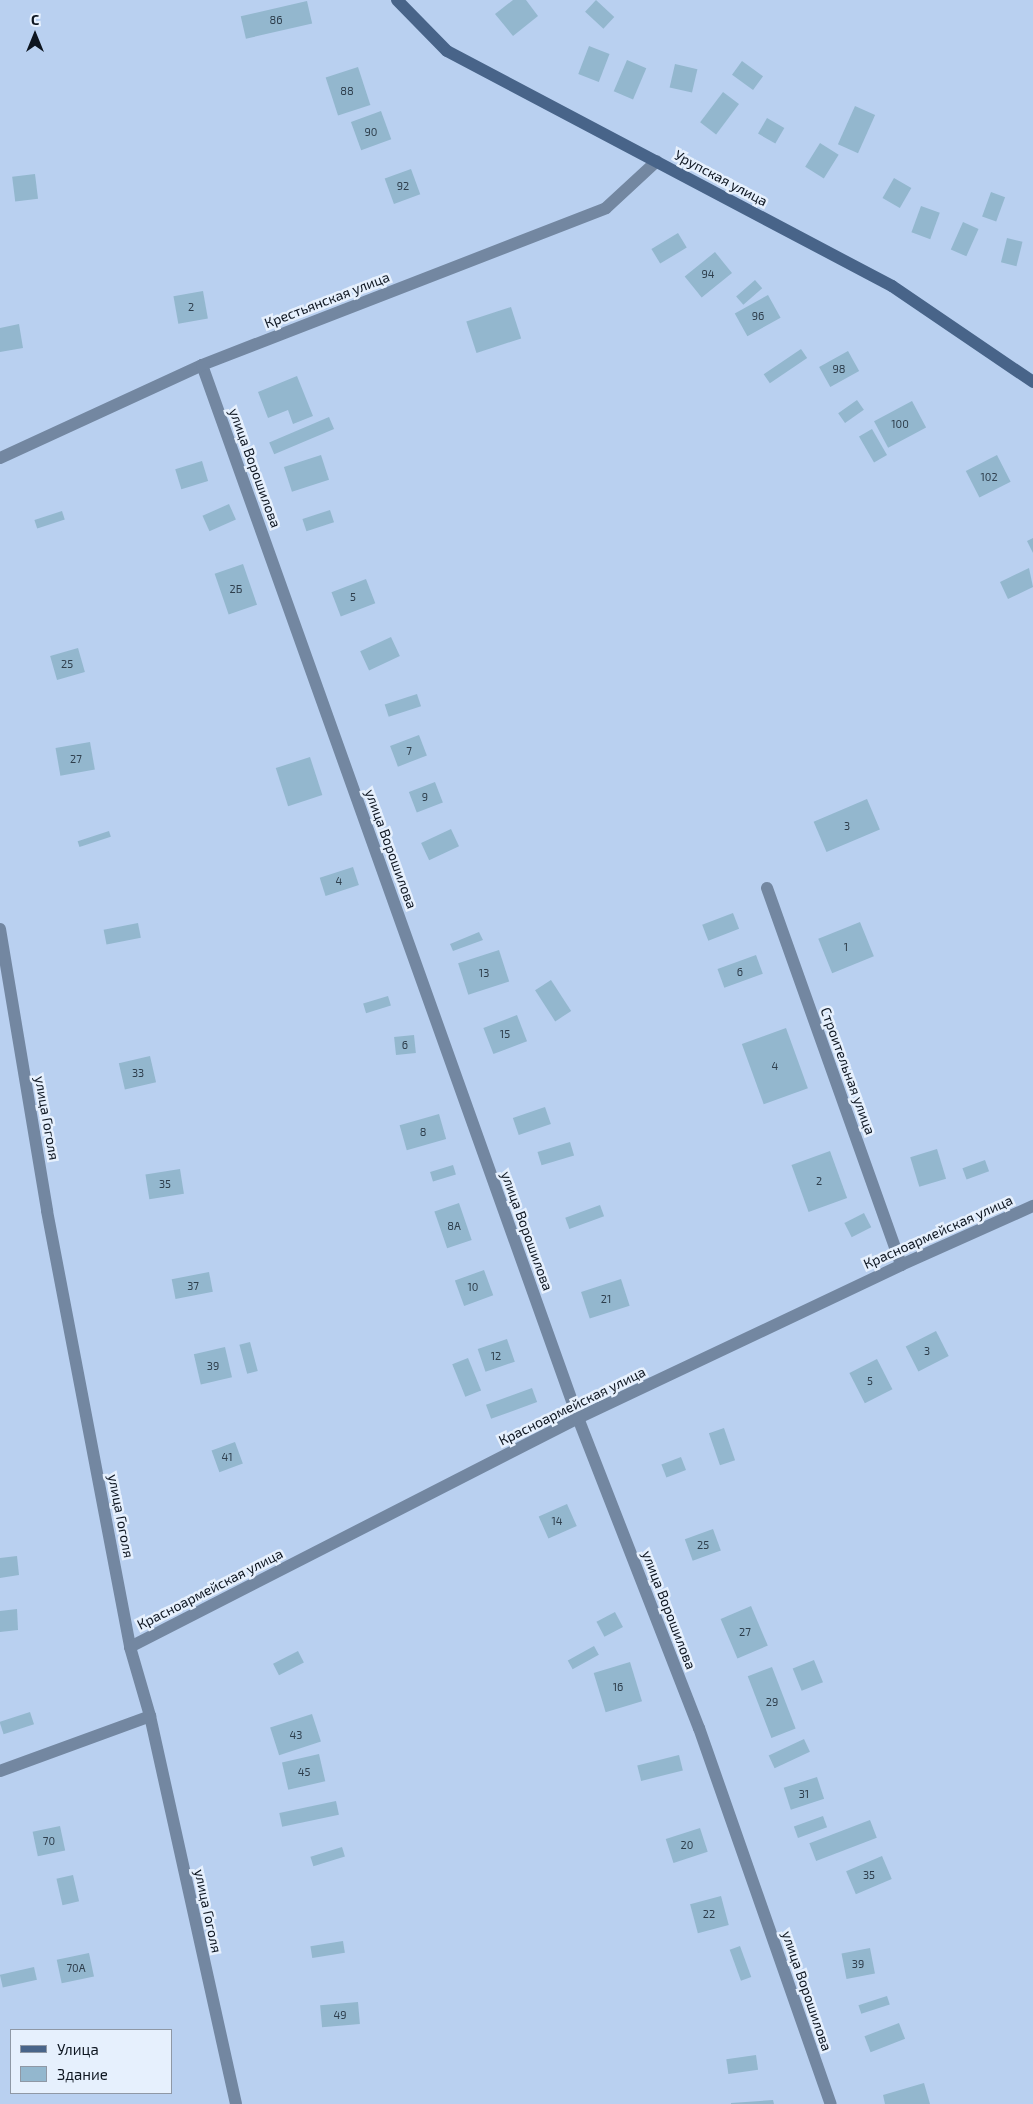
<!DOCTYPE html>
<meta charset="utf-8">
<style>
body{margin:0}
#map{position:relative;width:1033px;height:2104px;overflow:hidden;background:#b9d0f0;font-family:"Exo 2",sans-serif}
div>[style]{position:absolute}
.building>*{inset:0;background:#93b7ce;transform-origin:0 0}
.street>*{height:12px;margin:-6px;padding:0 6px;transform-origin:6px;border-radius:6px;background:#7387a1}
.secondary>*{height:12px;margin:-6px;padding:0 6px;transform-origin:6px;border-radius:6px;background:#486489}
span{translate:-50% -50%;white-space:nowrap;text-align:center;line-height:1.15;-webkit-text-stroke:5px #e6f0fd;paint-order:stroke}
.number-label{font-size:11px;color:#2e3e4c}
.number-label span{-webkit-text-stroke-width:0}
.street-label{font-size:14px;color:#0d1520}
.legend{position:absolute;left:10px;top:2029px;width:162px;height:65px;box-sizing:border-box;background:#e6f0fd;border:1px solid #8f98a5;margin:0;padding:6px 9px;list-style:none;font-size:15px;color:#0d1520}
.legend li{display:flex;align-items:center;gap:10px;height:25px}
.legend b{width:25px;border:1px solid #8f98a5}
.north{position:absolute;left:10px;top:10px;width:50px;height:50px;-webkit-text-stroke:4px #e6f0fd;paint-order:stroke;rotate:0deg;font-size:14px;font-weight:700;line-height:20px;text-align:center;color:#0d1520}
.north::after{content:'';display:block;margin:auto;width:18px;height:22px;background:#0d1520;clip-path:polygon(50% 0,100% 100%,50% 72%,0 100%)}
</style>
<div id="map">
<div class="building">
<div style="clip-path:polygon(513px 0,526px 0,538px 16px,513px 36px,495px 14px)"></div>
<div style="left:596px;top:0;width:25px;height:16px;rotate:43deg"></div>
<div style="left:307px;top:1px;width:23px;height:68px;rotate:77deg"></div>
<div style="left:589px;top:46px;width:22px;height:30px;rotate:21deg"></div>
<div style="left:627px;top:60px;width:21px;height:34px;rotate:23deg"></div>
<div style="left:742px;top:61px;width:26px;height:17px;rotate:36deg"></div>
<div style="left:675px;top:64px;width:23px;height:24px;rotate:13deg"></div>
<div style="left:358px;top:67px;width:40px;height:34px;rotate:72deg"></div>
<div style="left:723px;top:92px;width:20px;height:38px;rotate:37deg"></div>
<div style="left:855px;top:106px;width:22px;height:42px;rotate:24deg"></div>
<div style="left:381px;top:111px;width:30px;height:32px;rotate:70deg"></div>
<div style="left:767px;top:118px;width:20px;height:18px;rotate:30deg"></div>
<div style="left:820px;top:143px;width:22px;height:28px;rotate:32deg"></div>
<div style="left:411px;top:169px;width:27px;height:28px;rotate:70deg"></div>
<div style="left:35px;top:174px;width:25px;height:23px;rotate:83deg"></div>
<div style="left:894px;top:178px;width:20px;height:23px;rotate:30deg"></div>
<div style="left:991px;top:192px;width:15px;height:26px;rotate:20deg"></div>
<div style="left:921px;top:206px;width:20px;height:28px;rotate:20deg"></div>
<div style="left:963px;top:222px;width:17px;height:30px;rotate:24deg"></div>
<div style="left:678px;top:233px;width:17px;height:31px;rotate:59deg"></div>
<div style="left:1007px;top:238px;width:16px;height:25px;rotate:14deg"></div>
<div style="left:715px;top:252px;width:27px;height:39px;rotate:51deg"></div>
<div style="left:755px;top:280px;width:11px;height:25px;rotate:49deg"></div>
<div style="left:203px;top:291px;width:28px;height:30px;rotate:80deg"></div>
<div style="left:768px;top:295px;width:26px;height:38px;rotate:61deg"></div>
<div style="left:511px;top:307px;width:33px;height:47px;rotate:72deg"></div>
<div style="clip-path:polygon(19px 324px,23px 348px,0 352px,0 328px)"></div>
<div style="left:801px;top:349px;width:11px;height:45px;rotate:56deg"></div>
<div style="left:848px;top:351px;width:23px;height:33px;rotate:61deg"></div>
<div style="clip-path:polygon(297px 376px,313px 416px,293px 424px,288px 410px,268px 418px,258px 392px)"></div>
<div style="left:857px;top:400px;width:12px;height:23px;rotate:55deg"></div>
<div style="left:912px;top:401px;width:30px;height:43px;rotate:62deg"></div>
<div style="left:329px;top:417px;width:13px;height:65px;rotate:67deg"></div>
<div style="left:872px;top:429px;width:30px;height:15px;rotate:60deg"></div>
<div style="left:321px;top:455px;width:26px;height:39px;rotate:72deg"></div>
<div style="left:997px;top:455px;width:30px;height:35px;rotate:63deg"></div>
<div style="left:202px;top:461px;width:21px;height:28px;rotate:73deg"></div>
<div style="left:229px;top:504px;width:17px;height:29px;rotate:66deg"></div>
<div style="left:330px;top:510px;width:13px;height:29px;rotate:72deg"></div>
<div style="left:62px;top:511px;width:9px;height:29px;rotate:72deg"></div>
<div style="clip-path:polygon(1033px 538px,1033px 553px,1027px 541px)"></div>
<div style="left:243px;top:564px;width:43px;height:30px;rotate:71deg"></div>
<div style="clip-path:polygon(1029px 568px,1033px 587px,1008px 599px,1000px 582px)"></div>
<div style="left:366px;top:579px;width:26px;height:37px;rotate:69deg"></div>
<div style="left:391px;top:637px;width:21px;height:34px;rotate:65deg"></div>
<div style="left:78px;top:648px;width:25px;height:29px;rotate:74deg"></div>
<div style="left:417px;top:694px;width:13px;height:34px;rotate:72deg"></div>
<div style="left:419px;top:735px;width:22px;height:31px;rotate:69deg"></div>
<div style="left:90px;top:742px;width:28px;height:35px;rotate:80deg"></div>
<div style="left:310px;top:757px;width:40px;height:36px;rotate:72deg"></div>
<div style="left:435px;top:782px;width:22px;height:28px;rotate:69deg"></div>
<div style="left:867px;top:799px;width:33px;height:58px;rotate:67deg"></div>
<div style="left:451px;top:829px;width:19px;height:33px;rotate:65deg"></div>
<div style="left:109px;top:831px;width:6px;height:33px;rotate:72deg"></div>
<div style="left:353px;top:867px;width:19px;height:35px;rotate:72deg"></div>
<div style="left:733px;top:913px;width:17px;height:33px;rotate:69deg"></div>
<div style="left:860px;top:922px;width:37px;height:45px;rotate:68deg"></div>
<div style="left:138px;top:923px;width:15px;height:35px;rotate:79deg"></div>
<div style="clip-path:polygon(479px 932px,483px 940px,453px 951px,450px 944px)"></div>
<div style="left:499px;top:950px;width:33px;height:43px;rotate:72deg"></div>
<div style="left:756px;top:955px;width:20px;height:41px;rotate:70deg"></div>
<div style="left:551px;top:980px;width:37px;height:19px;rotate:57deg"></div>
<div style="left:388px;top:996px;width:10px;height:26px;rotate:73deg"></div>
<div style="left:517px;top:1015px;width:28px;height:36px;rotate:69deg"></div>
<div style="left:786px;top:1028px;width:64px;height:47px;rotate:70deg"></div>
<div style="left:414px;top:1035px;width:18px;height:20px;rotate:84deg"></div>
<div style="left:150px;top:1056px;width:27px;height:32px;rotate:77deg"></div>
<div style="left:545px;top:1107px;width:18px;height:34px;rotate:71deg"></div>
<div style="left:439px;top:1114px;width:26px;height:41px;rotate:74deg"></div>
<div style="left:570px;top:1142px;width:14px;height:34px;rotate:73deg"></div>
<div style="left:937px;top:1149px;width:31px;height:28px;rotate:73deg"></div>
<div style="left:830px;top:1151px;width:50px;height:41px;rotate:70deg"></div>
<div style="left:985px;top:1160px;width:12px;height:24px;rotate:70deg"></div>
<div style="left:453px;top:1165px;width:10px;height:24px;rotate:73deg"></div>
<div style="left:180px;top:1169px;width:25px;height:35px;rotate:81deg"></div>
<div style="left:459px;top:1203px;width:39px;height:26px;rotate:71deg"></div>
<div style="left:600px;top:1205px;width:12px;height:37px;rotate:70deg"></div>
<div style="left:864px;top:1213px;width:16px;height:22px;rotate:63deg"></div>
<div style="left:484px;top:1270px;width:27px;height:31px;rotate:70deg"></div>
<div style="left:209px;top:1272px;width:20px;height:38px;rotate:79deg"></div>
<div style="left:621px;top:1279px;width:28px;height:42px;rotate:72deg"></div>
<div style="left:936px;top:1331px;width:28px;height:34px;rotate:63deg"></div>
<div style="left:507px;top:1339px;width:24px;height:31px;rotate:71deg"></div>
<div style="left:250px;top:1342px;width:30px;height:11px;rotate:75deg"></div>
<div style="left:225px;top:1347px;width:31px;height:32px;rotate:77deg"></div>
<div style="left:468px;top:1358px;width:35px;height:17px;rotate:68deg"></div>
<div style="left:877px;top:1359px;width:34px;height:31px;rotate:63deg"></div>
<div style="left:532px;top:1388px;width:15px;height:49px;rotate:70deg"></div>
<div style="left:724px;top:1428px;width:34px;height:16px;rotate:71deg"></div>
<div style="left:235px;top:1442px;width:23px;height:25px;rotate:70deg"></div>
<div style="left:681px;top:1457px;width:14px;height:21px;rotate:69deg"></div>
<div style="left:567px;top:1504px;width:24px;height:31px;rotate:66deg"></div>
<div style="left:713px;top:1529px;width:23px;height:30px;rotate:70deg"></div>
<div style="clip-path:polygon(17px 1556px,19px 1575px,0 1578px,0 1558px)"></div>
<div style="left:751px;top:1606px;width:43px;height:33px;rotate:67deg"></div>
<div style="clip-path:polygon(17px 1609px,18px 1630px,0 1632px,0 1611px)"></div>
<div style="left:615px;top:1612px;width:17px;height:21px;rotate:62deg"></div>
<div style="left:594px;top:1646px;width:10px;height:30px;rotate:61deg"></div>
<div style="left:298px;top:1651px;width:13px;height:28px;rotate:63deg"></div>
<div style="left:814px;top:1660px;width:24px;height:23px;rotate:68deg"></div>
<div style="left:630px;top:1662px;width:41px;height:38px;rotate:73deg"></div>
<div style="left:772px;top:1667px;width:66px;height:26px;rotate:69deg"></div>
<div style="left:30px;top:1712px;width:13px;height:32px;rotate:72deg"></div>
<div style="left:312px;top:1714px;width:29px;height:44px;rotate:72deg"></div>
<div style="left:804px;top:1739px;width:14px;height:39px;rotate:65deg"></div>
<div style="left:319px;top:1754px;width:28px;height:38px;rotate:77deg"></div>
<div style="left:679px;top:1755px;width:16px;height:43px;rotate:76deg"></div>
<div style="left:817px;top:1777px;width:23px;height:35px;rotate:72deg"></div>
<div style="left:336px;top:1801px;width:14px;height:58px;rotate:78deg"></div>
<div style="left:823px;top:1816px;width:12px;height:31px;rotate:70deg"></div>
<div style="left:870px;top:1820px;width:19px;height:65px;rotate:69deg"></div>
<div style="left:60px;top:1826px;width:25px;height:28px;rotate:78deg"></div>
<div style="left:700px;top:1828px;width:25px;height:36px;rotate:72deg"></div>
<div style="left:342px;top:1847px;width:10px;height:33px;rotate:73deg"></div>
<div style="left:882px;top:1856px;width:25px;height:39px;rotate:67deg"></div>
<div style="left:73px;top:1875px;width:27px;height:17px;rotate:77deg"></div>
<div style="left:721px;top:1896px;width:30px;height:32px;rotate:75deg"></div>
<div style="left:343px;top:1941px;width:12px;height:33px;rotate:81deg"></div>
<div style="left:740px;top:1946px;width:33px;height:11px;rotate:70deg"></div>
<div style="left:870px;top:1948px;width:26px;height:29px;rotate:79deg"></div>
<div style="left:89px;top:1953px;width:24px;height:33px;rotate:78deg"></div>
<div style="left:34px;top:1967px;width:13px;height:35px;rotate:77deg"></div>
<div style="left:887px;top:1996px;width:9px;height:30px;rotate:72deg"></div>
<div style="left:358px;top:2002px;width:22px;height:38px;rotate:85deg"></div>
<div style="left:899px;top:2023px;width:17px;height:37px;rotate:69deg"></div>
<div style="left:756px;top:2055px;width:15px;height:30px;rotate:82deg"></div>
<div style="clip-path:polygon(924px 2083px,930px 2104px,885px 2104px,883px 2095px)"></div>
<div style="clip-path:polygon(773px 2100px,774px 2104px,731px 2104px,731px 2103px)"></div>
</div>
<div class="street">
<div style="left:202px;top:365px;width:1118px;rotate:70.35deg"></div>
<div style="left:578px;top:1418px;width:333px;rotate:68.7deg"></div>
<div style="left:699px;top:1728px;width:398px;rotate:70.7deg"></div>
<div style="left:0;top:458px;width:222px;rotate:-24.7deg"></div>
<div style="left:202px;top:365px;width:433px;rotate:-21.2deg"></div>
<div style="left:606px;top:208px;width:69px;rotate:-42.7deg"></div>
<div style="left:767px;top:888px;width:400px;rotate:70.4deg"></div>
<div style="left:0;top:929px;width:286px;rotate:80.5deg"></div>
<div style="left:47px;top:1211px;width:444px;rotate:79.2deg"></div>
<div style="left:130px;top:1647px;width:72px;rotate:73.8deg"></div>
<div style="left:150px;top:1716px;width:397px;rotate:77.5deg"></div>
<div style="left:130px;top:1647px;width:503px;rotate:-27.07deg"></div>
<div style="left:578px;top:1418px;width:357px;rotate:-25.3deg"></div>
<div style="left:901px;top:1265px;width:145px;rotate:-24.1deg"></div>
<div style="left:0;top:1771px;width:160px;rotate:-20.1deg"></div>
</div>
<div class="secondary">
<div style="left:397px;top:0;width:71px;rotate:45.6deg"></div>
<div style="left:447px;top:51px;width:503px;rotate:27.84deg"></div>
<div style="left:892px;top:286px;width:171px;rotate:34.2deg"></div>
</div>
<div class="number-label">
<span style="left:276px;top:20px">86</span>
<span style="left:347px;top:91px">88</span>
<span style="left:371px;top:132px">90</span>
<span style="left:403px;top:186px">92</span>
<span style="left:708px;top:274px">94</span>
<span style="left:191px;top:307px">2</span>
<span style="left:758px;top:316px">96</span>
<span style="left:839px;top:369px">98</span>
<span style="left:900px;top:424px">100</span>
<span style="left:989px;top:477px">102</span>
<span style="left:236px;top:589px">2Б</span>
<span style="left:353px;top:597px">5</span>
<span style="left:67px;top:664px">25</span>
<span style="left:409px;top:751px">7</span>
<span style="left:76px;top:759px">27</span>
<span style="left:425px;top:797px">9</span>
<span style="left:847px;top:826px">3</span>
<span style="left:339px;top:881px">4</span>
<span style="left:846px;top:947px">1</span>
<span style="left:740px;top:972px">6</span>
<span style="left:484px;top:973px">13</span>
<span style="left:505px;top:1034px">15</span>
<span style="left:405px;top:1045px">6</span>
<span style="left:775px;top:1066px">4</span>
<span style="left:138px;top:1073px">33</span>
<span style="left:423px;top:1132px">8</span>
<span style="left:819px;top:1181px">2</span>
<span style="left:165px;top:1184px">35</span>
<span style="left:454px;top:1226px">8А</span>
<span style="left:193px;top:1286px">37</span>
<span style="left:473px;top:1287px">10</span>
<span style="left:606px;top:1299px">21</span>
<span style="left:927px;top:1351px">3</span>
<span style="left:496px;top:1356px">12</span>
<span style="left:213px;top:1366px">39</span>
<span style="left:870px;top:1381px">5</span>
<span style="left:227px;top:1457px">41</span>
<span style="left:557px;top:1521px">14</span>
<span style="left:703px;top:1545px">25</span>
<span style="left:745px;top:1632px">27</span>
<span style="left:618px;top:1687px">16</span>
<span style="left:772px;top:1702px">29</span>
<span style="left:296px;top:1735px">43</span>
<span style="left:304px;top:1772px">45</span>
<span style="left:804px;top:1794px">31</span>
<span style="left:49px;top:1841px">70</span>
<span style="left:687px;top:1845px">20</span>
<span style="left:869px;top:1875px">35</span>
<span style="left:709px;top:1914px">22</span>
<span style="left:858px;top:1964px">39</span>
<span style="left:76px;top:1968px">70А</span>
<span style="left:340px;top:2015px">49</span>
</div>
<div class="street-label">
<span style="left:721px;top:178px;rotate:28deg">Урупская улица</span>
<span style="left:327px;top:300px;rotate:-21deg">Крестьянская улица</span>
<span style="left:255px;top:468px;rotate:70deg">улица Ворошилова</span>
<span style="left:391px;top:849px;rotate:70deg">улица Ворошилова</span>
<span style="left:848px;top:1071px;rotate:70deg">Строительная улица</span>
<span style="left:47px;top:1118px;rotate:80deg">улица Гоголя</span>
<span style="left:527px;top:1231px;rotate:70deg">улица Ворошилова</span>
<span style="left:938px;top:1232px;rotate:-24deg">Красноармейская улица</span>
<span style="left:572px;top:1406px;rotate:-26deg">Красноармейская улица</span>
<span style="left:121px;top:1516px;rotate:79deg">улица Гоголя</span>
<span style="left:210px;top:1589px;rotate:-27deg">Красноармейская улица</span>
<span style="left:669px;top:1610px;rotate:69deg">улица Ворошилова</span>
<span style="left:208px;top:1911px;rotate:78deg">улица Гоголя</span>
<span style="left:807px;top:1991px;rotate:71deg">улица Ворошилова</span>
</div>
<ul class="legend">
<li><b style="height:6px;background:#486489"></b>Улица</li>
<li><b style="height:14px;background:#93b7ce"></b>Здание</li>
</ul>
<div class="north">С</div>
</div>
